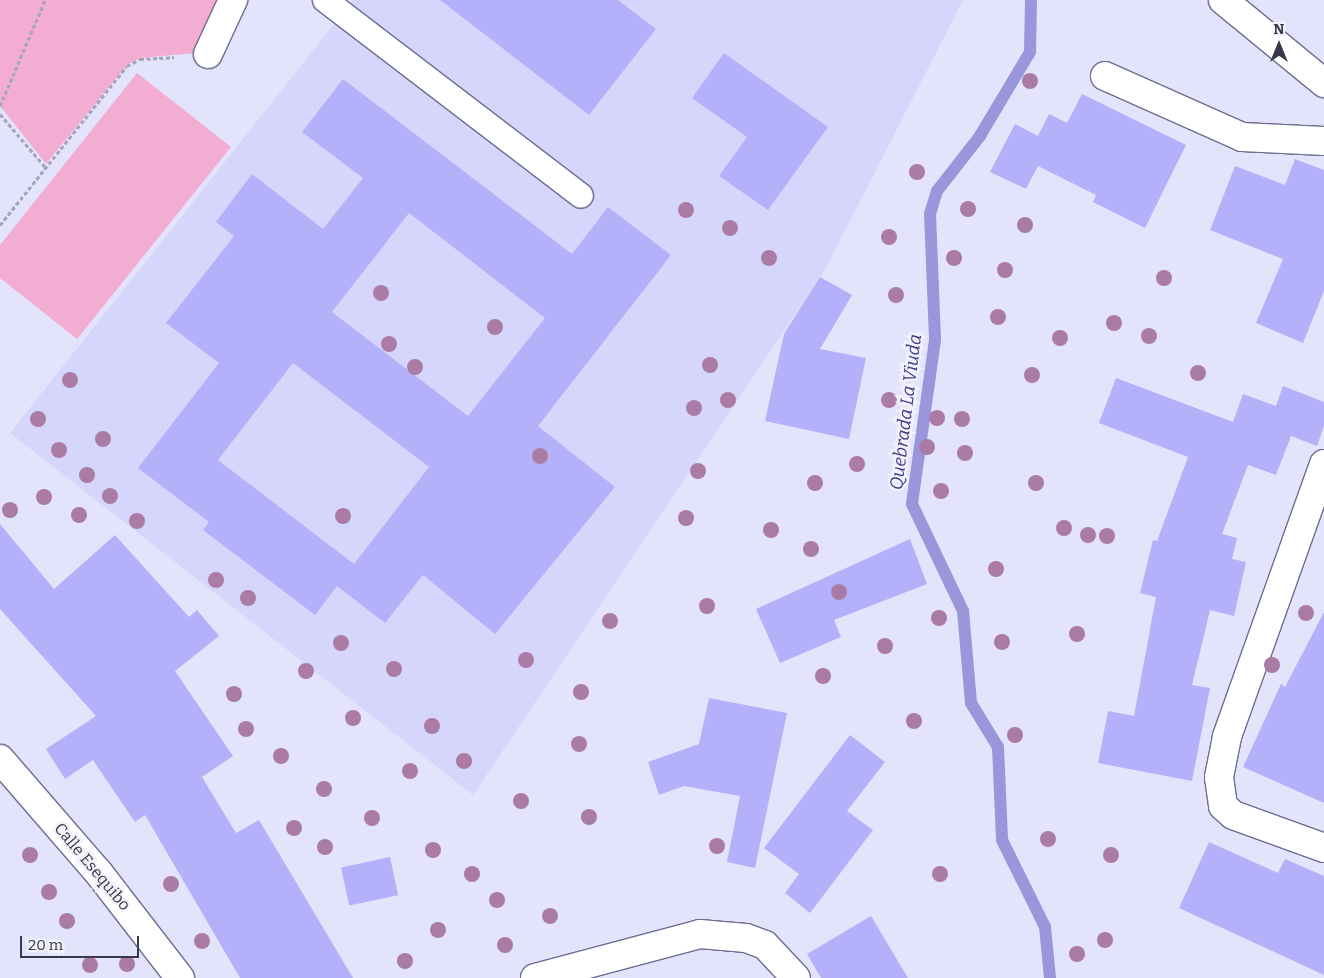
<!DOCTYPE html>
<style>
body{margin:0}
#map{position:relative;width:1324px;height:978px;overflow:hidden;background:#e3e3fc;font-family:Bitter,serif}
div>[style]{position:absolute}
.built>*{inset:0;background:#d6d6fd}
.green>*{inset:0;background:#f3add3}
.stream>*{height:12px;margin:-6px;padding:0 6px;transform-origin:6px;border-radius:6px;background:#9996dc}
.building>*{inset:0;background:#b4b1fa;transform-origin:0 0}
.path>*{height:3px;margin-top:-1.5px;transform-origin:0;background:repeating-linear-gradient(90deg,#a4a4ba 0 4px,transparent 0 6.5px)}
.roads{filter:drop-shadow(1px 0 #6d6c91) drop-shadow(-1px 0 #6d6c91) drop-shadow(0 1px #6d6c91) drop-shadow(0 -1px #6d6c91)}
.lane>*{height:24px;margin:-12px;padding:0 12px;transform-origin:12px;border-radius:12px;background:#fff}
.street>*{height:28px;margin:-14px;padding:0 14px;transform-origin:14px;border-radius:14px;background:#fff}
.trees>*{width:16px;height:16px;margin:-8px;border-radius:50%;background:#aa7ca5}
span{translate:-50% -50%;white-space:nowrap;text-align:center;line-height:1.15;-webkit-text-stroke:5px #f2f2fa;paint-order:stroke}
.street-label{font-size:16px;color:#393849}
.water-label{font-size:18px;color:#44388a;font-style:italic}
.north{position:absolute;left:1254px;top:20px;width:50px;height:50px;-webkit-text-stroke:4px #f2f2fa;paint-order:stroke;rotate:0deg;font-size:14px;font-weight:700;line-height:20px;text-align:center;color:#393849}
.north::after{content:'';display:block;margin:auto;width:18px;height:22px;background:#393849;clip-path:polygon(50% 0,100% 100%,50% 72%,0 100%)}
.scale{position:absolute;left:20px;top:936px;width:119px;height:22px;box-sizing:border-box;border:2px solid #393849;border-top:0;padding-left:6px;font-size:15px;line-height:18px;white-space:nowrap;color:#393849;-webkit-text-stroke:4px #f2f2fa;paint-order:stroke}
</style>
<div id="map">
<div class="built">
<div style="clip-path:polygon(353px 0,963px 0,826px 268px,473px 795px,10px 433px)"></div>
</div>
<div class="green">
<div style="clip-path:polygon(0 0,230px 0,207px 52px,140px 58px,127px 65px,46px 164px,0 106px)"></div>
<div style="clip-path:polygon(137px 73px,231px 147px,77px 339px,0 278px,0 245px)"></div>
</div>
<div class="stream">
<div style="left:1031px;top:0;width:52px;rotate:91.1deg"></div>
<div style="left:1030px;top:52px;width:98px;rotate:120.8deg"></div>
<div style="left:980px;top:136px;width:70px;rotate:128deg"></div>
<div style="left:937px;top:191px;width:24px;rotate:107deg"></div>
<div style="left:930px;top:214px;width:126px;rotate:87.7deg"></div>
<div style="left:935px;top:340px;width:166px;rotate:98deg"></div>
<div style="left:912px;top:504px;width:119px;rotate:64.5deg"></div>
<div style="left:963px;top:611px;width:92px;rotate:85deg"></div>
<div style="left:971px;top:703px;width:52px;rotate:58.5deg"></div>
<div style="left:998px;top:747px;width:93px;rotate:87.5deg"></div>
<div style="left:1002px;top:840px;width:97px;rotate:63.7deg"></div>
<div style="left:1045px;top:927px;width:51px;rotate:84.4deg"></div>
</div>
<div class="building">
<div style="clip-path:polygon(440px 0,618px 0,656px 29px,589px 115px)"></div>
<div style="clip-path:polygon(724px 53px,828px 127px,768px 210px,719px 176px,747px 137px,692px 98px)"></div>
<div style="clip-path:polygon(evenodd,343px 79px,572px 254px,608px 207px,671px 255px,538px 426px,615px 487px,495px 634px,423px 575px,385px 623px,337px 586px,315px 615px,203px 530px,209px 522px,138px 468px,219px 363px,166px 323px,234px 236px,216px 222px,252px 174px,323px 229px,363px 178px,302px 132px,343px 79px,409px 213px,545px 318px,468px 416px,332px 312px,409px 213px,343px 79px,293px 363px,429px 467px,354px 564px,218px 460px,293px 363px)"></div>
<div style="clip-path:polygon(1082px 94px,1186px 145px,1145px 228px,1093px 202px,1096px 195px,1038px 166px,1026px 189px,990px 172px,1015px 124px,1038px 136px,1049px 114px,1067px 123px)"></div>
<div style="clip-path:polygon(1295px 159px,1324px 170px,1324px 291px,1303px 343px,1256px 323px,1283px 259px,1210px 230px,1235px 166px,1285px 185px)"></div>
<div style="clip-path:polygon(820px 277px,852px 295px,820px 349px,866px 358px,849px 439px,765px 421px,784px 334px)"></div>
<div style="clip-path:polygon(1116px 378px,1233px 422px,1243px 394px,1276px 406px,1283px 386px,1324px 402px,1324px 426px,1317px 446px,1291px 436px,1276px 475px,1248px 465px,1222px 534px,1237px 538px,1232px 559px,1246px 562px,1234px 616px,1210px 610px,1192px 685px,1210px 688px,1192px 781px,1098px 763px,1108px 711px,1134px 716px,1156px 597px,1140px 593px,1153px 540px,1157px 541px,1188px 457px,1099px 423px)"></div>
<div style="clip-path:polygon(0 524px,54px 589px,115px 535px,189px 617px,197px 610px,219px 636px,175px 671px,233px 756px,202px 777px,236px 833px,259px 820px,353px 978px,240px 978px,145px 815px,135px 822px,93px 760px,65px 779px,46px 749px,96px 716px,0 609px)"></div>
<div style="clip-path:polygon(910px 539px,927px 584px,834px 620px,841px 637px,780px 663px,756px 609px)"></div>
<div style="clip-path:polygon(1324px 612px,1324px 803px,1243px 767px,1281px 684px,1285px 687px)"></div>
<div style="clip-path:polygon(709px 698px,787px 713px,755px 868px,727px 862px,740px 796px,684px 786px,659px 795px,648px 762px,699px 744px)"></div>
<div style="clip-path:polygon(850px 735px,885px 762px,847px 811px,873px 830px,810px 913px,785px 893px,799px 874px,764px 848px)"></div>
<div style="clip-path:polygon(1209px 842px,1278px 873px,1285px 859px,1324px 876px,1324px 975px,1179px 908px)"></div>
<div style="left:390px;top:857px;width:39px;height:50px;rotate:78deg"></div>
<div style="clip-path:polygon(871px 916px,908px 978px,821px 978px,807px 954px)"></div>
</div>
<div class="path">
<div style="left:0;top:106px;width:115px;rotate:-67deg"></div>
<div style="left:0;top:114px;width:71px;rotate:49.6deg"></div>
<div style="left:0;top:225px;width:203px;rotate:-51.4deg"></div>
<div style="left:127px;top:66px;width:15px;rotate:-28deg"></div>
<div style="left:140px;top:59px;width:34px;rotate:-3deg"></div>
</div>
<div class="roads">
<div class="lane">
<div style="left:325px;top:0;width:322px;rotate:37.4deg"></div>
</div>
<div class="street">
<div style="left:1223px;top:0;width:131px;rotate:39.4deg"></div>
<div style="left:208px;top:54px;width:60px;rotate:-65.2deg"></div>
<div style="left:1105px;top:76px;width:150px;rotate:24deg"></div>
<div style="left:1242px;top:137px;width:82px;rotate:2.8deg"></div>
<div style="left:1324px;top:464px;width:290px;rotate:109.6deg"></div>
<div style="left:1227px;top:737px;width:41px;rotate:101.3deg"></div>
<div style="left:1219px;top:777px;width:29px;rotate:82deg"></div>
<div style="left:1223px;top:806px;width:13px;rotate:42deg"></div>
<div style="left:1233px;top:815px;width:97px;rotate:19.9deg"></div>
<div style="left:0;top:759px;width:150px;rotate:49.1deg"></div>
<div style="left:98px;top:872px;width:134px;rotate:52.3deg"></div>
<div style="left:535px;top:978px;width:171px;rotate:-14.9deg"></div>
<div style="left:700px;top:934px;width:46px;rotate:5deg"></div>
<div style="left:746px;top:938px;width:20px;rotate:20deg"></div>
<div style="left:765px;top:945px;width:45px;rotate:46.8deg"></div>
</div>
</div>
<div class="trees">
<div style="left:1030px;top:81px"></div>
<div style="left:917px;top:172px"></div>
<div style="left:968px;top:209px"></div>
<div style="left:686px;top:210px"></div>
<div style="left:1025px;top:225px"></div>
<div style="left:730px;top:228px"></div>
<div style="left:889px;top:237px"></div>
<div style="left:769px;top:258px"></div>
<div style="left:954px;top:258px"></div>
<div style="left:1005px;top:270px"></div>
<div style="left:1164px;top:278px"></div>
<div style="left:381px;top:293px"></div>
<div style="left:896px;top:295px"></div>
<div style="left:998px;top:317px"></div>
<div style="left:1114px;top:323px"></div>
<div style="left:495px;top:327px"></div>
<div style="left:1149px;top:336px"></div>
<div style="left:1060px;top:338px"></div>
<div style="left:389px;top:344px"></div>
<div style="left:710px;top:365px"></div>
<div style="left:415px;top:367px"></div>
<div style="left:1198px;top:373px"></div>
<div style="left:1032px;top:375px"></div>
<div style="left:70px;top:380px"></div>
<div style="left:728px;top:400px"></div>
<div style="left:889px;top:400px"></div>
<div style="left:694px;top:408px"></div>
<div style="left:937px;top:418px"></div>
<div style="left:38px;top:419px"></div>
<div style="left:962px;top:419px"></div>
<div style="left:103px;top:439px"></div>
<div style="left:927px;top:447px"></div>
<div style="left:59px;top:450px"></div>
<div style="left:965px;top:453px"></div>
<div style="left:540px;top:456px"></div>
<div style="left:857px;top:464px"></div>
<div style="left:698px;top:471px"></div>
<div style="left:87px;top:475px"></div>
<div style="left:815px;top:483px"></div>
<div style="left:1036px;top:483px"></div>
<div style="left:941px;top:491px"></div>
<div style="left:110px;top:496px"></div>
<div style="left:44px;top:497px"></div>
<div style="left:10px;top:510px"></div>
<div style="left:79px;top:515px"></div>
<div style="left:343px;top:516px"></div>
<div style="left:686px;top:518px"></div>
<div style="left:137px;top:521px"></div>
<div style="left:1064px;top:528px"></div>
<div style="left:771px;top:530px"></div>
<div style="left:1088px;top:535px"></div>
<div style="left:1107px;top:536px"></div>
<div style="left:811px;top:549px"></div>
<div style="left:996px;top:569px"></div>
<div style="left:216px;top:580px"></div>
<div style="left:839px;top:592px"></div>
<div style="left:248px;top:598px"></div>
<div style="left:707px;top:606px"></div>
<div style="left:1306px;top:613px"></div>
<div style="left:939px;top:618px"></div>
<div style="left:610px;top:621px"></div>
<div style="left:1077px;top:634px"></div>
<div style="left:1002px;top:642px"></div>
<div style="left:341px;top:643px"></div>
<div style="left:885px;top:646px"></div>
<div style="left:526px;top:660px"></div>
<div style="left:1272px;top:665px"></div>
<div style="left:394px;top:669px"></div>
<div style="left:306px;top:671px"></div>
<div style="left:823px;top:676px"></div>
<div style="left:581px;top:692px"></div>
<div style="left:234px;top:694px"></div>
<div style="left:353px;top:718px"></div>
<div style="left:914px;top:721px"></div>
<div style="left:432px;top:726px"></div>
<div style="left:246px;top:729px"></div>
<div style="left:1015px;top:735px"></div>
<div style="left:579px;top:744px"></div>
<div style="left:281px;top:756px"></div>
<div style="left:464px;top:761px"></div>
<div style="left:410px;top:771px"></div>
<div style="left:324px;top:789px"></div>
<div style="left:521px;top:801px"></div>
<div style="left:589px;top:817px"></div>
<div style="left:372px;top:818px"></div>
<div style="left:294px;top:828px"></div>
<div style="left:1048px;top:839px"></div>
<div style="left:717px;top:846px"></div>
<div style="left:325px;top:847px"></div>
<div style="left:433px;top:850px"></div>
<div style="left:30px;top:855px"></div>
<div style="left:1111px;top:855px"></div>
<div style="left:472px;top:874px"></div>
<div style="left:940px;top:874px"></div>
<div style="left:171px;top:884px"></div>
<div style="left:49px;top:892px"></div>
<div style="left:497px;top:900px"></div>
<div style="left:550px;top:916px"></div>
<div style="left:67px;top:921px"></div>
<div style="left:438px;top:930px"></div>
<div style="left:1105px;top:940px"></div>
<div style="left:202px;top:941px"></div>
<div style="left:505px;top:945px"></div>
<div style="left:1077px;top:954px"></div>
<div style="left:405px;top:961px"></div>
<div style="left:127px;top:964px"></div>
<div style="left:90px;top:965px"></div>
</div>
<div class="street-label">
<span style="left:92px;top:867px;rotate:50deg">Calle Esequibo</span>
</div>
<div class="water-label">
<span style="left:906px;top:412px;rotate:-83deg">Quebrada La Viuda</span>
</div>
<div class="north">N</div>
<div class="scale">20 m</div>
</div>
